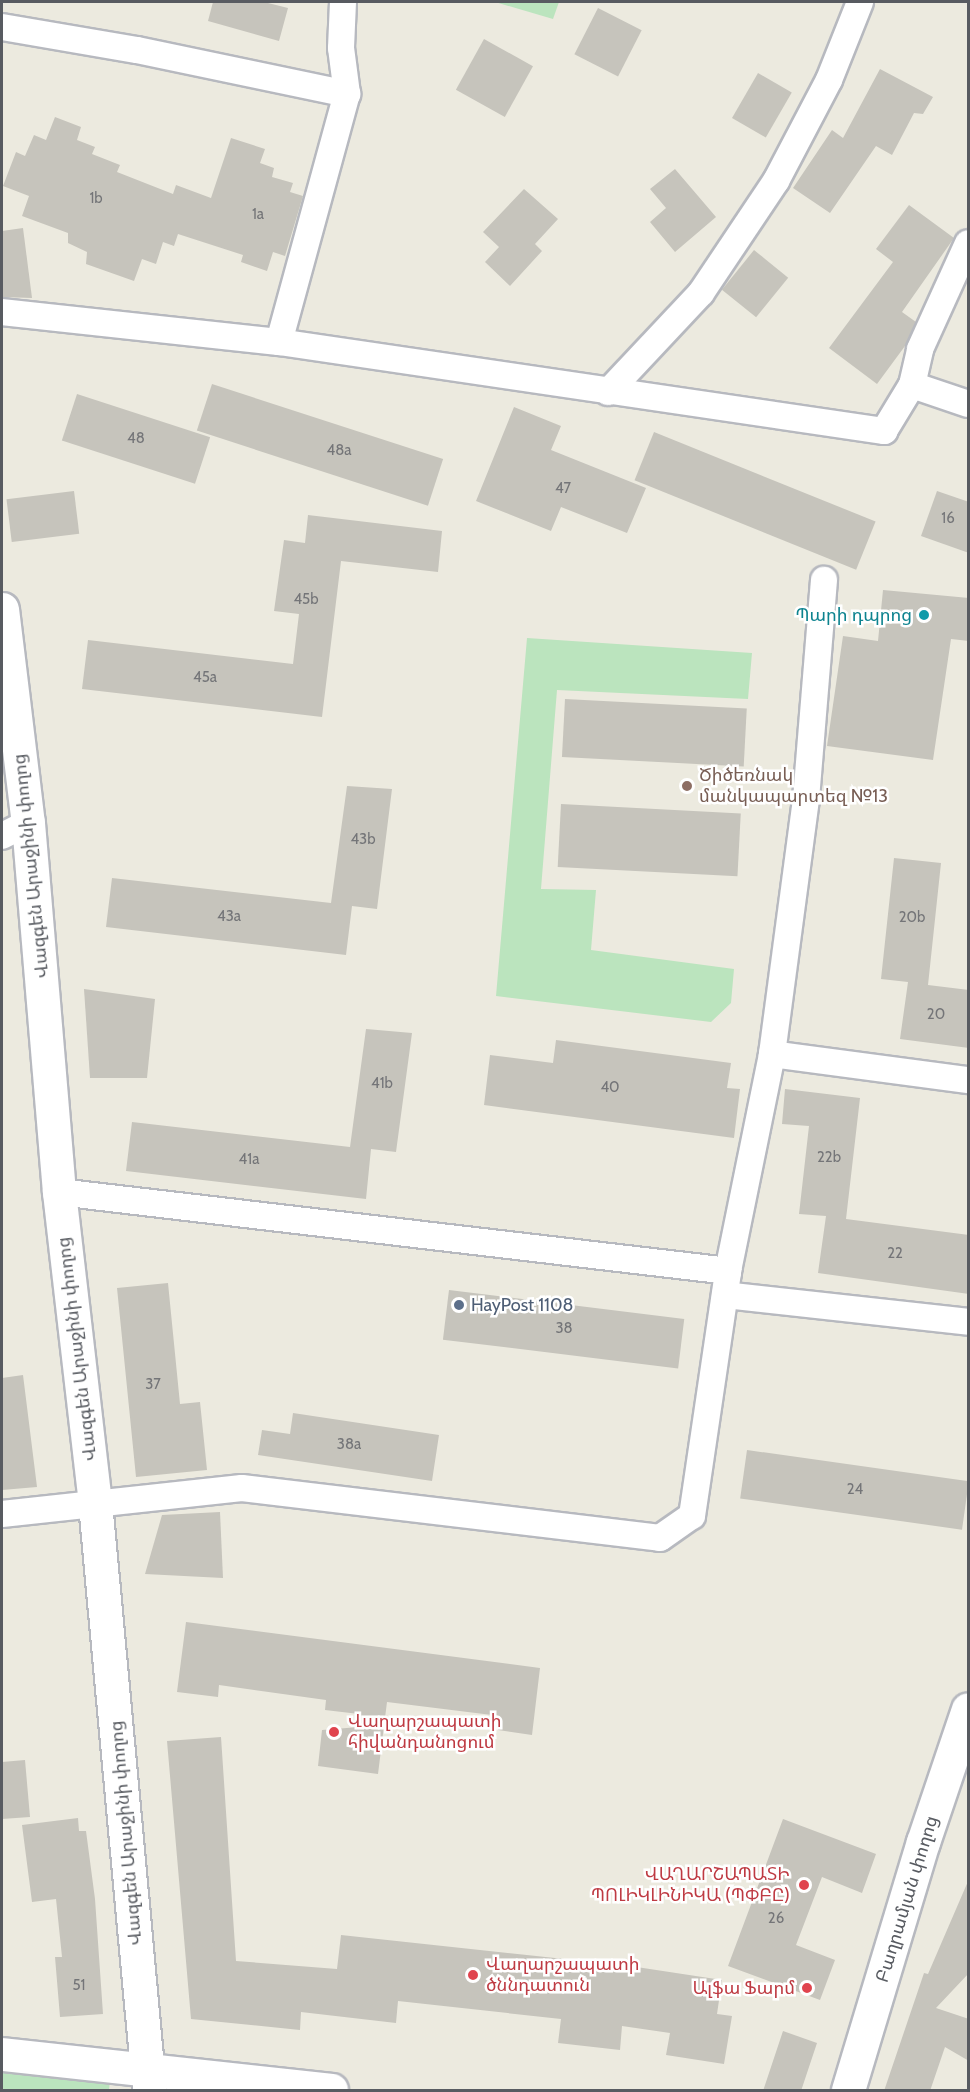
<!DOCTYPE html>
<meta charset="utf-8">
<style>
body{margin:0}
#map{position:relative;width:970px;height:2092px;overflow:hidden;background:#eceadf;font-family:Cabin,"Noto Sans Armenian",sans-serif}
div>[style]{position:absolute}
.green>*{inset:0;background:#bbe4be}
.building>*{inset:0;background:#c6c4bc;transform-origin:0 0}
.roads{filter:drop-shadow(2px 0 #b7b9bf) drop-shadow(-2px 0 #b7b9bf) drop-shadow(0 2px #b7b9bf) drop-shadow(0 -2px #b7b9bf)}
.minor>*{height:26px;margin:-13px;padding:0 13px;transform-origin:13px;border-radius:13px;background:#fff}
.tertiary>*{height:33px;margin:-16.5px;padding:0 16.5px;transform-origin:16.5px;border-radius:16.5px;background:#fff}
.secondary>*{height:33px;margin:-16.5px;padding:0 16.5px;transform-origin:16.5px;border-radius:16.5px;background:#fff}
.dots>*{width:16px;height:16px;translate:-50% -50%;box-sizing:border-box;border:3px solid #fff;border-radius:50%}
span{translate:-50% -50%;white-space:nowrap;text-align:center;line-height:1.15;-webkit-text-stroke:5px #fff;paint-order:stroke}
.number-label{font-size:15px;color:#747578}
.number-label span{-webkit-text-stroke-width:0}
.culture-label{font-size:18px;color:#0d838f}
.right{translate:-100% -50%;text-align:right}
.education-label{font-size:18px;color:#785e54}
.left{translate:0 -50%;text-align:left}
.street-label{font-size:18px;color:#585b61}
.service-label{font-size:18px;color:#4e5e75}
.health-label{font-size:18px;color:#be3a42}
.frame{position:absolute;inset:0;border:3px solid #585b61;pointer-events:none}
</style>
<div id="map">
<div class="green">
<div style="clip-path:polygon(495px 2px,559px 2px,553px 19px)"></div>
<div style="clip-path:polygon(527px 638px,752px 653px,748px 699px,557px 690px,541px 889px,596px 890px,591px 950px,734px 969px,731px 1003px,711px 1022px,496px 996px)"></div>
<div style="clip-path:polygon(2px 2068px,110px 2080px,109px 2090px,2px 2090px)"></div>
</div>
<div class="building">
<div style="clip-path:polygon(213px 2px,264px 2px,288px 8px,279px 41px,208px 21px)"></div>
<div style="left:598px;top:8px;width:49px;height:52px;rotate:27deg"></div>
<div style="left:484px;top:39px;width:56px;height:58px;rotate:29deg"></div>
<div style="clip-path:polygon(880px 69px,933px 97px,923px 114px,914px 113px,892px 155px,876px 146px,830px 213px,793px 188px,832px 130px,843px 138px)"></div>
<div style="left:758px;top:73px;width:39px;height:52px;rotate:30deg"></div>
<div style="clip-path:polygon(55px 117px,81px 127px,77px 140px,95px 147px,92px 154px,120px 165px,117px 172px,173px 194px,176px 185px,211px 198px,231px 138px,265px 149px,260px 163px,274px 168px,272px 177px,293px 183px,290px 192px,303px 196px,285px 256px,273px 252px,267px 271px,241px 262px,243px 255px,178px 234px,174px 246px,163px 242px,156px 264px,142px 259px,134px 281px,86px 264px,87px 252px,68px 243px,68px 233px,22px 216px,29px 196px,3px 186px,16px 152px,25px 156px,34px 135px,46px 140px)"></div>
<div style="clip-path:polygon(675px 169px,716px 217px,675px 252px,650px 222px,666px 208px,650px 189px)"></div>
<div style="clip-path:polygon(524px 189px,558px 219px,535px 244px,542px 251px,510px 286px,485px 262px,499px 247px,483px 232px)"></div>
<div style="clip-path:polygon(909px 205px,954px 238px,902px 312px,916px 322px,905px 346px,877px 384px,829px 348px,893px 262px,876px 249px)"></div>
<div style="clip-path:polygon(23px 228px,32px 298px,2px 297px,2px 231px)"></div>
<div style="left:754px;top:250px;width:44px;height:51px;rotate:39deg"></div>
<div style="left:212px;top:384px;width:243px;height:49px;rotate:18deg"></div>
<div style="left:77px;top:394px;width:140px;height:49px;rotate:18deg"></div>
<div style="clip-path:polygon(514px 407px,561px 426px,551px 450px,646px 488px,627px 533px,561px 507px,551px 531px,476px 501px)"></div>
<div style="left:654px;top:432px;width:239px;height:52px;rotate:22deg"></div>
<div style="left:74px;top:491px;width:43px;height:68px;rotate:83deg"></div>
<div style="clip-path:polygon(937px 491px,969px 502px,969px 553px,921px 536px)"></div>
<div style="clip-path:polygon(308px 515px,442px 531px,438px 572px,341px 561px,322px 717px,82px 689px,88px 640px,293px 664px,299px 614px,274px 611px,284px 540px,305px 543px)"></div>
<div style="clip-path:polygon(883px 590px,969px 598px,969px 641px,951px 639px,933px 760px,827px 746px,843px 636px,878px 641px)"></div>
<div style="left:565px;top:699px;width:182px;height:58px;rotate:3deg"></div>
<div style="clip-path:polygon(347px 786px,392px 789px,377px 909px,352px 906px,346px 955px,106px 927px,112px 878px,331px 903px)"></div>
<div style="left:561px;top:804px;width:180px;height:63px;rotate:3deg"></div>
<div style="clip-path:polygon(894px 858px,941px 863px,928px 985px,969px 990px,969px 1048px,900px 1039px,908px 982px,881px 979px)"></div>
<div style="clip-path:polygon(84px 989px,155px 999px,147px 1078px,90px 1078px)"></div>
<div style="clip-path:polygon(366px 1029px,412px 1033px,396px 1152px,371px 1149px,366px 1199px,126px 1171px,132px 1122px,350px 1147px)"></div>
<div style="clip-path:polygon(556px 1040px,731px 1063px,727px 1088px,740px 1089px,734px 1138px,484px 1105px,490px 1055px,553px 1063px)"></div>
<div style="clip-path:polygon(785px 1089px,860px 1098px,846px 1219px,969px 1235px,969px 1294px,818px 1273px,826px 1216px,799px 1214px,809px 1126px,782px 1124px)"></div>
<div style="clip-path:polygon(168px 1283px,180px 1404px,200px 1402px,207px 1470px,136px 1477px,117px 1288px)"></div>
<div style="left:449px;top:1290px;width:237px;height:50px;rotate:7deg"></div>
<div style="clip-path:polygon(23px 1375px,37px 1487px,2px 1490px,2px 1378px)"></div>
<div style="clip-path:polygon(293px 1413px,439px 1435px,432px 1481px,258px 1455px,262px 1430px,290px 1434px)"></div>
<div style="left:747px;top:1450px;width:224px;height:49px;rotate:8deg"></div>
<div style="clip-path:polygon(220px 1512px,223px 1578px,145px 1574px,162px 1515px)"></div>
<div style="clip-path:polygon(186px 1622px,540px 1668px,532px 1735px,498px 1730px,500px 1716px,387px 1702px,378px 1774px,318px 1766px,322px 1730px,359px 1727px,359px 1714px,325px 1710px,326px 1700px,219px 1685px,218px 1697px,177px 1692px)"></div>
<div style="clip-path:polygon(221px 1737px,236px 1961px,337px 1969px,341px 1935px,630px 1966px,722px 1980px,717px 2014px,732px 2016px,724px 2064px,666px 2055px,670px 2033px,622px 2026px,620px 2050px,558px 2043px,561px 2019px,398px 2001px,396px 2023px,301px 2012px,300px 2030px,191px 2019px,167px 1741px)"></div>
<div style="clip-path:polygon(25px 1760px,30px 1817px,2px 1819px,2px 1762px)"></div>
<div style="clip-path:polygon(78px 1818px,79px 1831px,86px 1831px,95px 1899px,103px 2014px,60px 2017px,55px 1957px,62px 1957px,56px 1899px,32px 1902px,22px 1825px)"></div>
<div style="clip-path:polygon(783px 1819px,876px 1854px,862px 1893px,822px 1877px,796px 1945px,835px 1960px,820px 2000px,728px 1966px)"></div>
<div style="clip-path:polygon(969px 1879px,969px 1973px,936px 2008px,969px 2019px,969px 2061px,945px 2047px,930px 2091px,884px 2091px,924px 1973px,928px 1974px)"></div>
<div style="clip-path:polygon(783px 2031px,817px 2043px,801px 2091px,763px 2091px)"></div>
</div>
<div class="roads">
<div class="minor">
<div style="left:2px;top:27px;width:137px;rotate:9.7deg"></div>
<div style="left:137px;top:50px;width:215px;rotate:11.8deg"></div>
<div style="left:2px;top:312px;width:279px;rotate:6.2deg"></div>
<div style="left:279px;top:342px;width:612px;rotate:8.37deg"></div>
<div style="left:884px;top:431px;width:54px;rotate:-58.7deg"></div>
<div style="left:912px;top:385px;width:59px;rotate:18.7deg"></div>
<div style="left:279px;top:342px;width:257px;rotate:-74.7deg"></div>
<div style="left:347px;top:94px;width:46px;rotate:-97.4deg"></div>
<div style="left:341px;top:48px;width:46px;rotate:-87.5deg"></div>
<div style="left:912px;top:385px;width:37px;rotate:-77deg"></div>
<div style="left:920px;top:349px;width:116px;rotate:-65.6deg"></div>
<div style="left:608px;top:392px;width:136px;rotate:-46.8deg"></div>
<div style="left:701px;top:293px;width:135px;rotate:-56.2deg"></div>
<div style="left:776px;top:181px;width:114px;rotate:-62.3deg"></div>
<div style="left:829px;top:80px;width:84px;rotate:-68.3deg"></div>
<div style="left:2px;top:836px;width:29px;rotate:-27deg"></div>
<div style="left:772px;top:1054px;width:198px;rotate:7.6deg"></div>
<div style="left:59px;top:1192px;width:674px;rotate:6.73deg"></div>
<div style="left:725px;top:1295px;width:244px;rotate:6.3deg"></div>
<div style="left:2px;top:1514px;width:241px;rotate:-6.2deg"></div>
<div style="left:242px;top:1488px;width:421px;rotate:6.8deg"></div>
<div style="left:660px;top:1538px;width:39px;rotate:-35deg"></div>
<div style="left:692px;top:1516px;width:248px;rotate:-81.6deg"></div>
<div style="left:728px;top:1271px;width:221px;rotate:-78.5deg"></div>
<div style="left:772px;top:1054px;width:257px;rotate:-82.4deg"></div>
<div style="left:806px;top:799px;width:220px;rotate:-85.3deg"></div>
</div>
<div class="tertiary">
<div style="left:2px;top:609px;width:216px;rotate:83.1deg"></div>
<div style="left:28px;top:823px;width:370px;rotate:85.2deg"></div>
<div style="left:59px;top:1192px;width:313px;rotate:83.4deg"></div>
<div style="left:95px;top:1503px;width:589px;rotate:84.74deg"></div>
</div>
<div class="secondary">
<div style="left:2px;top:2054px;width:331px;rotate:6.2deg"></div>
<div style="left:848px;top:2090px;width:259px;rotate:-73.2deg"></div>
<div style="left:923px;top:1842px;width:140px;rotate:-71.3deg"></div>
</div>
</div>
<div class="dots">
<div style="left:924px;top:615px;background:#0f9aa8"></div>
<div style="left:687px;top:786px;background:#8d6e63"></div>
<div style="left:459px;top:1305px;background:#5c6f8a"></div>
<div style="left:334px;top:1732px;background:#e0444e"></div>
<div style="left:804px;top:1885px;background:#e0444e"></div>
<div style="left:473px;top:1975px;background:#e0444e"></div>
<div style="left:807px;top:1988px;background:#e0444e"></div>
</div>
<div class="number-label">
<span style="left:96px;top:199px">1b</span>
<span style="left:258px;top:215px">1a</span>
<span style="left:136px;top:439px">48</span>
<span style="left:339px;top:451px">48a</span>
<span style="left:563px;top:489px">47</span>
<span style="left:948px;top:519px">16</span>
<span style="left:306px;top:600px">45b</span>
<span style="left:205px;top:678px">45a</span>
<span style="left:363px;top:840px">43b</span>
<span style="left:229px;top:917px">43a</span>
<span style="left:912px;top:918px">20b</span>
<span style="left:936px;top:1015px">20</span>
<span style="left:382px;top:1084px">41b</span>
<span style="left:610px;top:1088px">40</span>
<span style="left:829px;top:1158px">22b</span>
<span style="left:249px;top:1160px">41a</span>
<span style="left:895px;top:1254px">22</span>
<span style="left:564px;top:1329px">38</span>
<span style="left:153px;top:1385px">37</span>
<span style="left:349px;top:1445px">38a</span>
<span style="left:855px;top:1490px">24</span>
<span style="left:776px;top:1919px">26</span>
<span style="left:79px;top:1986px">51</span>
</div>
<div class="culture-label">
<span class="right" style="left:912px;top:615px">Պարի դպրոց</span>
</div>
<div class="education-label">
<span class="left" style="left:699px;top:786px">Ծիծեռնակ<br>մանկապարտեզ №13</span>
</div>
<div class="street-label">
<span style="left:31px;top:866px;rotate:-96deg">Վազգեն Արաջինի փողոց</span>
<span style="left:77px;top:1349px;rotate:-97deg">Վազգեն Արաջինի փողոց</span>
<span style="left:126px;top:1833px;rotate:-95deg">Վազգեն Արաջինի փողոց</span>
<span style="left:907px;top:1899px;rotate:-73deg">Բաղրամյան փողոց</span>
</div>
<div class="service-label">
<span class="left" style="left:471px;top:1305px">HayPost 1108</span>
</div>
<div class="health-label">
<span class="left" style="left:348px;top:1732px">Վաղարշապատի<br>հիվանդանոցում</span>
<span class="right" style="left:790px;top:1885px">ՎԱՂԱՐՇԱՊԱՏԻ<br>ՊՈԼԻԿԼԻՆԻԿԱ (ՊՓԲԸ)</span>
<span class="left" style="left:486px;top:1975px">Վաղարշապատի<br>ծննդատուն</span>
<span class="right" style="left:795px;top:1988px">Ալֆա Ֆարմ</span>
</div>
<div class="frame"></div>
</div>
